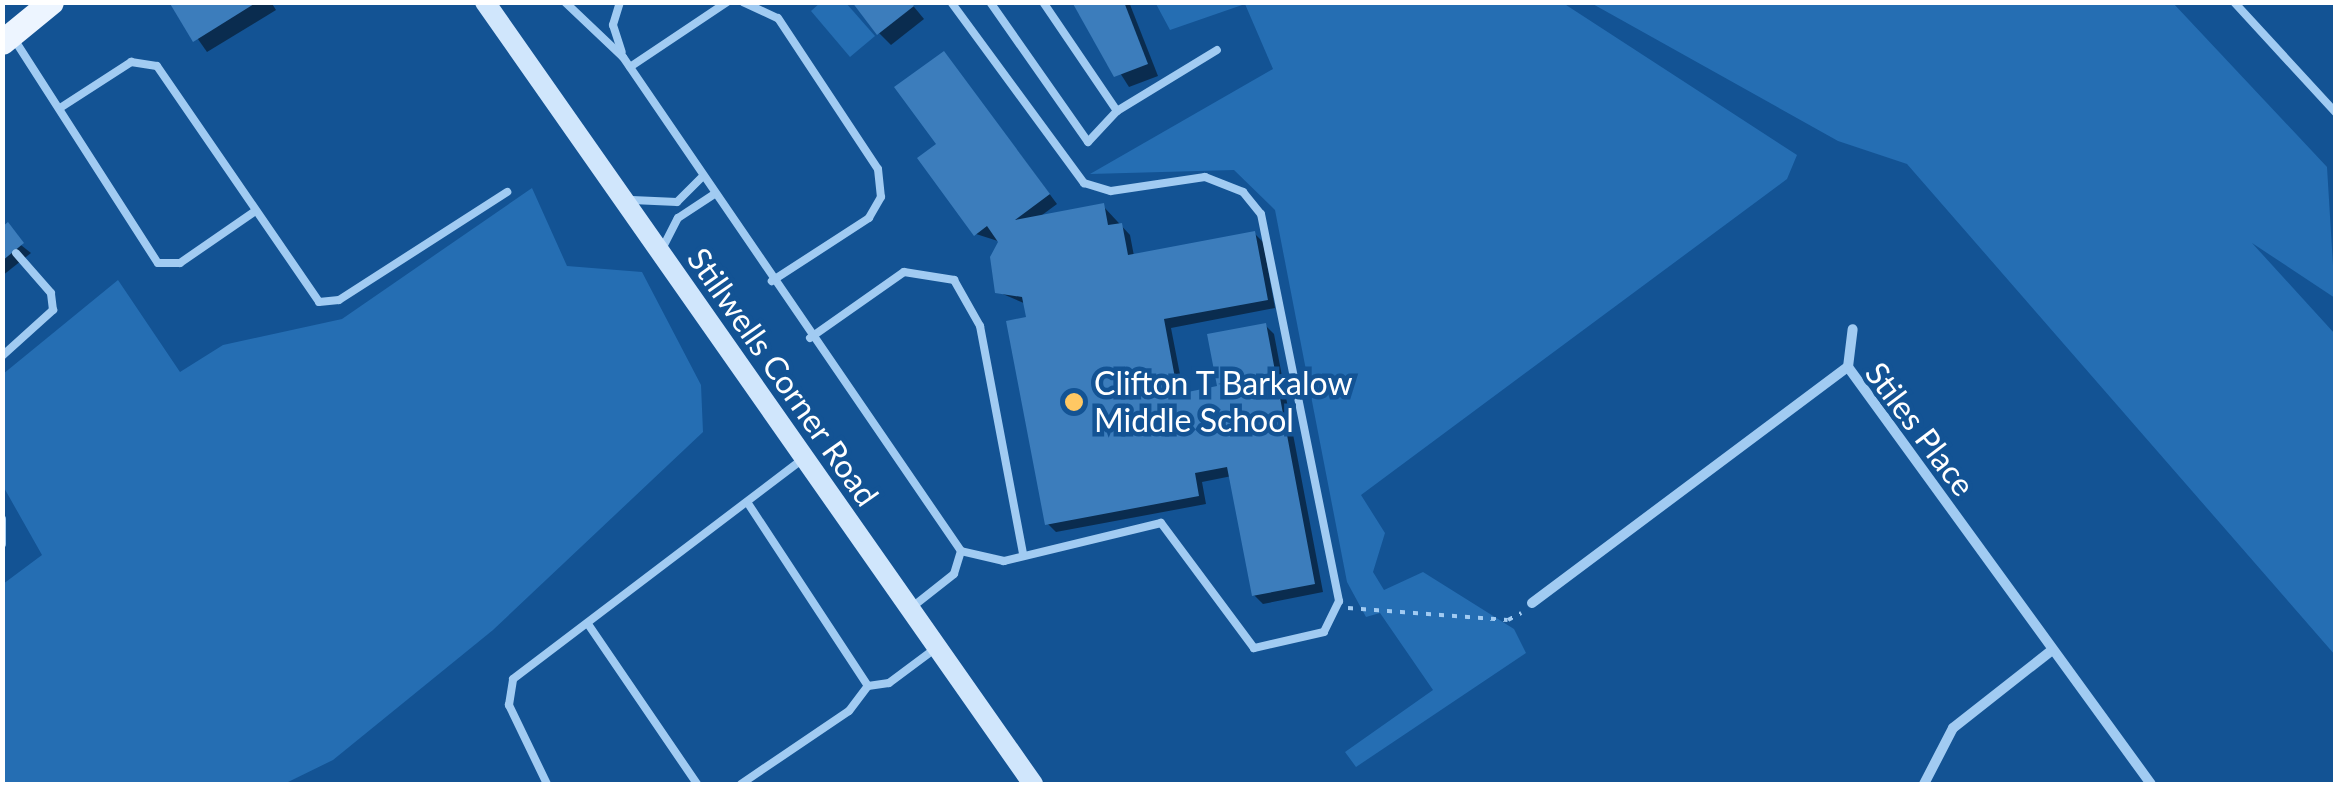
<!DOCTYPE html>
<style>
body{margin:0}
#map{position:relative;width:2338px;height:787px;overflow:hidden;background:#135394;font-family:Lato,sans-serif}
div>[style]{position:absolute}
.green>*{inset:0;background:#256eb3}
.shadow>*{inset:0;background:#0007}
.building>*{inset:0;background:#3c7dbc}
.path>*{height:4px;margin-top:-2px;transform-origin:0;background:repeating-linear-gradient(90deg,#a1cbf2 0 5px,transparent 0 13px)}
.lane>*{height:8px;margin:-4px;padding:0 4px;transform-origin:4px;border-radius:4px;background:#a1cbf2}
.street>*{height:10px;margin:-5px;padding:0 5px;transform-origin:5px;border-radius:5px;background:#a1cbf2}
.secondary>*{height:20px;margin:-10px;padding:0 10px;transform-origin:10px;border-radius:10px;background:#d0e6fc}
.primary>*{height:25px;margin:-12.5px;padding:0 12.5px;transform-origin:12.5px;border-radius:12.5px;background:#edf5ff}
.dots>*{width:28px;height:28px;translate:-50% -50%;box-sizing:border-box;border:5px solid #135394;border-radius:50%}
span{translate:-50% -50%;white-space:nowrap;text-align:center;line-height:1.15;-webkit-text-stroke:9px #135394;paint-order:stroke}
.street-label{font-size:32px;color:#fff}
.poi-label{font-size:32px;color:#fff}
.left{translate:0 -50%;text-align:left}
.frame{position:absolute;inset:0;border:5px solid #fff;pointer-events:none}
</style>
<div id="map">
<div class="green">
<div style="clip-path:polygon(821px 2px,846px 3px,875px 36px,850px 57px,811px 11px)"></div>
<div style="clip-path:polygon(1155px 2px,1563px 3px,1797px 155px,1787px 179px,1361px 495px,1385px 533px,1373px 572px,1384px 590px,1423px 572px,1514px 629px,1526px 653px,1356px 767px,1345px 752px,1433px 690px,1380px 613px,1366px 617px,1347px 582px,1275px 210px,1234px 170px,1090px 174px,1273px 69px,1245px 4px,1170px 30px)"></div>
<div style="clip-path:polygon(1591px 3px,2173px 3px,2327px 167px,2335px 298px,2252px 243px,2335px 334px,2335px 655px,1907px 164px,1838px 141px)"></div>
<div style="clip-path:polygon(532px 188px,567px 266px,642px 272px,701px 385px,703px 432px,493px 630px,333px 760px,284px 784px,3px 784px,3px 584px,42px 555px,3px 486px,3px 374px,118px 280px,180px 372px,223px 345px,342px 319px)"></div>
</div>
<div class="shadow">
<div style="clip-path:polygon(172px 2px,271px 2px,276px 10px,207px 52px)"></div>
<div style="clip-path:polygon(910px 2px,924px 19px,891px 45px,879px 33px)"></div>
<div style="clip-path:polygon(1075px 2px,1129px 2px,1158px 76px,1129px 87px)"></div>
<div style="clip-path:polygon(952px 63px,1057px 204px,1038px 218px,1103px 206px,1130px 235px,1134px 256px,1254px 233px,1263px 242px,1275px 308px,1171px 328px,1184px 395px,1220px 388px,1265px 325px,1274px 334px,1323px 592px,1263px 604px,1254px 595px,1232px 476px,1202px 482px,1206px 504px,1056px 532px,1047px 523px,1026px 304px,998px 292px,1001px 242px,976px 234px,940px 144px)"></div>
<div style="clip-path:polygon(2px 230px,31px 253px,2px 276px)"></div>
</div>
<div class="building">
<div style="clip-path:polygon(169px 2px,257px 2px,193px 42px)"></div>
<div style="clip-path:polygon(852px 2px,911px 2px,914px 6px,877px 35px)"></div>
<div style="clip-path:polygon(1072px 2px,1124px 2px,1148px 64px,1114px 77px)"></div>
<div style="clip-path:polygon(944px 51px,1050px 194px,1015px 220px,1104px 203px,1108px 225px,1122px 223px,1128px 255px,1255px 231px,1268px 300px,1164px 319px,1178px 394px,1217px 386px,1207px 334px,1266px 323px,1315px 584px,1252px 596px,1227px 467px,1195px 473px,1199px 496px,1045px 525px,1006px 321px,1026px 317px,1022px 297px,995px 293px,990px 257px,998px 242px,987px 226px,974px 236px,917px 158px,936px 144px,894px 87px)"></div>
<div style="clip-path:polygon(8px 222px,24px 243px,2px 261px,2px 227px)"></div>
</div>
<div class="path">
<div style="left:1348px;top:608px;width:160px;rotate:4.3deg"></div>
<div style="left:1508px;top:620px;width:15px;rotate:-28deg"></div>
</div>
<div class="lane">
<div style="left:565px;top:2px;width:80px;rotate:43.5deg"></div>
<div style="left:623px;top:57px;width:599px;rotate:55.62deg"></div>
<div style="left:961px;top:551px;width:24px;rotate:107deg"></div>
<div style="left:954px;top:574px;width:53px;rotate:141.8deg"></div>
<div style="left:620px;top:2px;width:24px;rotate:107deg"></div>
<div style="left:613px;top:25px;width:28px;rotate:72deg"></div>
<div style="left:743px;top:2px;width:38px;rotate:25deg"></div>
<div style="left:778px;top:18px;width:181px;rotate:56.5deg"></div>
<div style="left:878px;top:169px;width:28px;rotate:84deg"></div>
<div style="left:881px;top:197px;width:24px;rotate:120deg"></div>
<div style="left:869px;top:218px;width:116px;rotate:147deg"></div>
<div style="left:951px;top:2px;width:225px;rotate:53.7deg"></div>
<div style="left:1084px;top:183px;width:28px;rotate:17deg"></div>
<div style="left:1111px;top:191px;width:95px;rotate:-8.5deg"></div>
<div style="left:1205px;top:177px;width:41px;rotate:21.5deg"></div>
<div style="left:1243px;top:192px;width:28px;rotate:51deg"></div>
<div style="left:1261px;top:214px;width:395px;rotate:78.6deg"></div>
<div style="left:1339px;top:601px;width:34px;rotate:116deg"></div>
<div style="left:1324px;top:632px;width:72px;rotate:167.1deg"></div>
<div style="left:1254px;top:648px;width:156px;rotate:-126.6deg"></div>
<div style="left:1161px;top:523px;width:162px;rotate:166.4deg"></div>
<div style="left:1004px;top:561px;width:44px;rotate:-166.9deg"></div>
<div style="left:990px;top:2px;width:171px;rotate:55deg"></div>
<div style="left:1088px;top:142px;width:42px;rotate:-46.9deg"></div>
<div style="left:1117px;top:111px;width:117px;rotate:-31.4deg"></div>
<div style="left:1043px;top:2px;width:132px;rotate:55.8deg"></div>
<div style="left:2234px;top:2px;width:151px;rotate:47.4deg"></div>
<div style="left:14px;top:39px;width:266px;rotate:57.3deg"></div>
<div style="left:158px;top:263px;width:22px"></div>
<div style="left:180px;top:263px;width:90px;rotate:-34.6deg"></div>
<div style="left:630px;top:67px;width:117px;rotate:-33.8deg"></div>
<div style="left:60px;top:108px;width:85px;rotate:-32.9deg"></div>
<div style="left:131px;top:62px;width:26px;rotate:9deg"></div>
<div style="left:157px;top:66px;width:286px;rotate:55.5deg"></div>
<div style="left:319px;top:302px;width:20px;rotate:-6deg"></div>
<div style="left:339px;top:300px;width:200px;rotate:-32.7deg"></div>
<div style="left:632px;top:200px;width:45px;rotate:2.5deg"></div>
<div style="left:677px;top:202px;width:34px;rotate:-45deg"></div>
<div style="left:662px;top:249px;width:35px;rotate:-63deg"></div>
<div style="left:678px;top:218px;width:42px;rotate:-33.3deg"></div>
<div style="left:810px;top:338px;width:115px;rotate:-35.1deg"></div>
<div style="left:904px;top:272px;width:51px;rotate:9.1deg"></div>
<div style="left:954px;top:280px;width:53px;rotate:60.5deg"></div>
<div style="left:980px;top:326px;width:232px;rotate:79.3deg"></div>
<div style="left:2px;top:356px;width:69px;rotate:-42deg"></div>
<div style="left:53px;top:310px;width:17px;rotate:-97deg"></div>
<div style="left:51px;top:293px;width:53px;rotate:-131.2deg"></div>
<div style="left:2px;top:519px;width:25px;rotate:90deg"></div>
<div style="left:588px;top:624px;width:194px;rotate:55.7deg"></div>
<div style="left:868px;top:686px;width:21px;rotate:-8deg"></div>
<div style="left:889px;top:683px;width:59px;rotate:-36.7deg"></div>
<div style="left:547px;top:784px;width:88px;rotate:-115.7deg"></div>
<div style="left:509px;top:705px;width:26px;rotate:-81deg"></div>
<div style="left:513px;top:679px;width:363px;rotate:-37.2deg"></div>
<div style="left:741px;top:784px;width:130px;rotate:-34.1deg"></div>
<div style="left:849px;top:711px;width:31px;rotate:-53deg"></div>
<div style="left:868px;top:686px;width:217px;rotate:-123.3deg"></div>
</div>
<div class="street">
<div style="left:1848px;top:367px;width:515px;rotate:54deg"></div>
<div style="left:1848px;top:367px;width:38px;rotate:-83deg"></div>
<div style="left:1532px;top:603px;width:394px;rotate:-36.8deg"></div>
<div style="left:1924px;top:784px;width:63px;rotate:-62.6deg"></div>
<div style="left:1953px;top:728px;width:125px;rotate:-38.2deg"></div>
</div>
<div class="secondary">
<div style="left:485px;top:2px;width:955px;rotate:54.98deg"></div>
</div>
<div class="primary">
<div style="left:2px;top:42px;width:63px;rotate:-39.2deg"></div>
</div>
<div class="dots">
<div style="left:1074px;top:402px;background:#ffc863"></div>
</div>
<div class="street-label">
<span style="left:783px;top:377px;rotate:55deg">Stillwells Corner Road</span>
<span style="left:1920px;top:429px;rotate:53deg">Stiles Place</span>
</div>
<div class="poi-label">
<span class="left" style="left:1094px;top:402px">Clifton T Barkalow<br>Middle School</span>
</div>
<div class="frame"></div>
</div>
